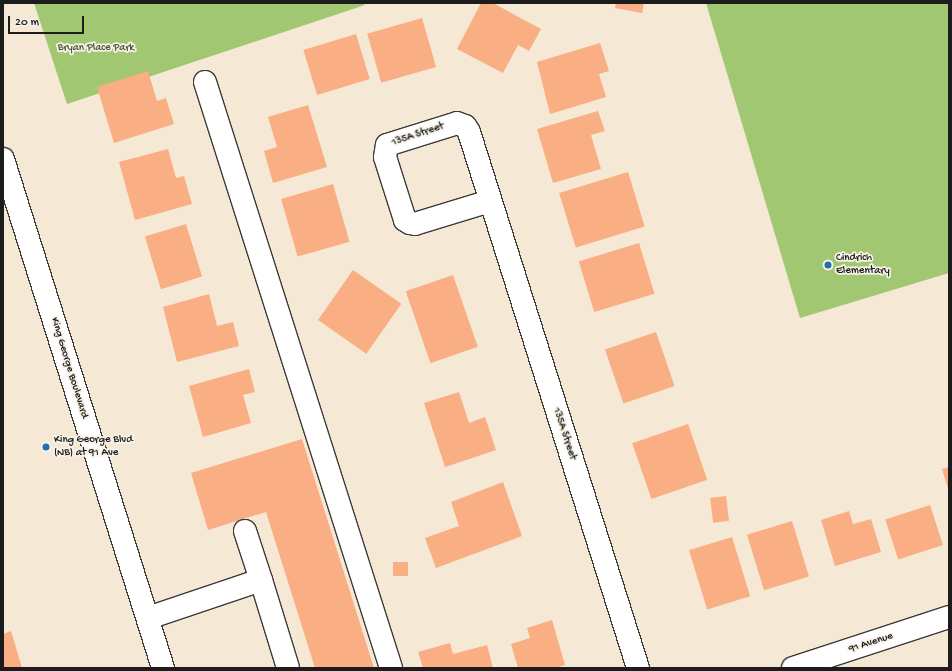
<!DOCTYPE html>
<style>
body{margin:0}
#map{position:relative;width:952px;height:671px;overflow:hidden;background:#f5e8d5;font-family:"Gochi Hand",sans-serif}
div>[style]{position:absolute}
.green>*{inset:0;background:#a1c772}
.building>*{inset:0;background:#f9ae84;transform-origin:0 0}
.roads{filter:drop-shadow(1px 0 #3d3b38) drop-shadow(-1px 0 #3d3b38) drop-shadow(0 1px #3d3b38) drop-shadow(0 -1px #3d3b38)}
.minor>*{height:22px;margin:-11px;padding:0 11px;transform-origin:11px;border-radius:11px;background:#fff}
.major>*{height:22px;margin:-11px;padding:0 11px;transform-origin:11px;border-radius:11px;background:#fff}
.dots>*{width:11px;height:11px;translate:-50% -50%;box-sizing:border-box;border:2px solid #f7f3e8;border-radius:50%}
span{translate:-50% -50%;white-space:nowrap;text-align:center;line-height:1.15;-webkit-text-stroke:3.5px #f7f3e8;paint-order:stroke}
.park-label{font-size:11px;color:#4b583a}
.street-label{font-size:11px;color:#1c1c1c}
.poi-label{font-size:11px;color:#1c1c1c}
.left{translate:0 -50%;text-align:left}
.frame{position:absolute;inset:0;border:4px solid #1c1c1c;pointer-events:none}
.scale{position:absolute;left:8px;top:16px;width:76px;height:18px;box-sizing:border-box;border:2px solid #1c1c1c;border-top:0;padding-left:5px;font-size:12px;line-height:14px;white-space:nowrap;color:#1c1c1c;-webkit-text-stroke:3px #f7f3e8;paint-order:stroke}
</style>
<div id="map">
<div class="green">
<div style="clip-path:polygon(34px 3px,362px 3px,365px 5px,67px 104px)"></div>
<div style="clip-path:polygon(706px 3px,949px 3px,949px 273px,800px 318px)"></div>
</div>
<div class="building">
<div style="clip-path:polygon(481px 3px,493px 3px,541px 29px,529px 51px,518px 45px,503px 73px,457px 49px)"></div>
<div style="clip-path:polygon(616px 3px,644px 3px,642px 13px,615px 8px)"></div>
<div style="left:422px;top:18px;width:51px;height:57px;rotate:74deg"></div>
<div style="left:356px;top:34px;width:47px;height:55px;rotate:73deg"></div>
<div style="clip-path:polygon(600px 43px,609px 71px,599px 74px,606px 97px,550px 114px,537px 62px)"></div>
<div style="clip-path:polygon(148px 71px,157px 101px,166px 98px,174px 124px,114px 143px,97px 87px)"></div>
<div style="clip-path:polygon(308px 105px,327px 167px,273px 183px,264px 151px,277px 147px,268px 117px)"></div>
<div style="clip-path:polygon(598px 111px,605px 131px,591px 135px,601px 169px,553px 183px,537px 129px)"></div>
<div style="clip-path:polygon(168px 149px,176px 178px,184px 176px,192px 204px,135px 220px,119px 162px)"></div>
<div style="left:628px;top:172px;width:57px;height:72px;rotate:73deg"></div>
<div style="left:333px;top:184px;width:60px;height:54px;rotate:74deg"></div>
<div style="left:186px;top:224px;width:55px;height:43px;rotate:73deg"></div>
<div style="left:639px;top:243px;width:53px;height:63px;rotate:73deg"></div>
<div style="left:353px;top:270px;width:59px;height:61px;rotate:35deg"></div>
<div style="left:453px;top:275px;width:76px;height:50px;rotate:71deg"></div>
<div style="clip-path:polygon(209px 294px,217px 326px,233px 322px,239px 346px,177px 362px,163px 307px)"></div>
<div style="left:656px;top:332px;width:57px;height:54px;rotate:71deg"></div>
<div style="clip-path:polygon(249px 369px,255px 392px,243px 395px,251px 423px,203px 437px,189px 386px)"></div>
<div style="clip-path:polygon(459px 392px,469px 423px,485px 417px,496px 450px,445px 467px,424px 403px)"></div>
<div style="left:688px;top:424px;width:59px;height:59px;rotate:71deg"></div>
<div style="clip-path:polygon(302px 439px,374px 668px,315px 668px,266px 512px,208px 530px,191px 473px)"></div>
<div style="clip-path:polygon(949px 467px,949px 492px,942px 469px)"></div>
<div style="clip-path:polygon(503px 482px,522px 536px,436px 568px,425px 538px,459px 526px,451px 502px)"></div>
<div style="left:726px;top:496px;width:25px;height:16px;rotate:83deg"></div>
<div style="left:930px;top:505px;width:42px;height:47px;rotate:72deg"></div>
<div style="clip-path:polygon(849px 511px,853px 524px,871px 519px,881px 552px,835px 566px,821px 520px)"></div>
<div style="left:792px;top:521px;width:58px;height:47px;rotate:73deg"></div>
<div style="left:732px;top:537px;width:62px;height:45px;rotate:73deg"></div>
<div style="left:393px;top:562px;width:15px;height:14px"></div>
<div style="clip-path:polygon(552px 620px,565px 665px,555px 668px,518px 668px,511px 644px,530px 638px,527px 628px)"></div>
<div style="clip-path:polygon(11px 631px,22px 668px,3px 668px,3px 634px)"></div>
<div style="clip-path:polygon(450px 643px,453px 654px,487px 645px,493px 668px,423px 668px,418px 652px)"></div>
</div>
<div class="roads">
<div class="minor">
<div style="left:205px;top:82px;width:615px;rotate:72.39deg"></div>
<div style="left:490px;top:201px;width:78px;rotate:163deg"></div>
<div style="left:415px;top:224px;width:5px;rotate:-169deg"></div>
<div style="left:410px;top:223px;width:6px;rotate:-149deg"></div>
<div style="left:405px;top:220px;width:66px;rotate:-107.6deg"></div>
<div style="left:385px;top:157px;width:12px;rotate:-81deg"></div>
<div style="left:387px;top:145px;width:73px;rotate:-17.4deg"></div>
<div style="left:457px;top:123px;width:9px;rotate:21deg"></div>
<div style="left:465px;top:126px;width:7px;rotate:56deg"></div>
<div style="left:469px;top:132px;width:562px;rotate:72.5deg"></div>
<div style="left:245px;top:531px;width:52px;rotate:71.9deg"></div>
<div style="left:148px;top:618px;width:119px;rotate:-18.6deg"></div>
<div style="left:261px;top:580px;width:92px;rotate:72.9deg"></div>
<div style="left:793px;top:668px;width:164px;rotate:-18.1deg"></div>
</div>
<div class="major">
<div style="left:3px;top:159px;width:534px;rotate:72.55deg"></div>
</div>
</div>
<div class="dots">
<div style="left:828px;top:265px;background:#1f6fb2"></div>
<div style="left:46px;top:447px;background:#1f6fb2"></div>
</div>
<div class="park-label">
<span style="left:96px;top:48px">Bryan Place Park</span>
</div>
<div class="street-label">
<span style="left:418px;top:135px;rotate:-18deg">135A Street</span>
<span style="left:69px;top:368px;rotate:73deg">King George Boulevard</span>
<span style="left:564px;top:434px;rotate:72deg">135A Street</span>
<span style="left:871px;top:643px;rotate:-18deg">91 Avenue</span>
</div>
<div class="poi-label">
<span class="left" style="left:836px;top:265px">Cindrich<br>Elementary</span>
<span class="left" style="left:54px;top:447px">King George Blvd<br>(NB) at 91 Ave</span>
</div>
<div class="frame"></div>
<div class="scale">20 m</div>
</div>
